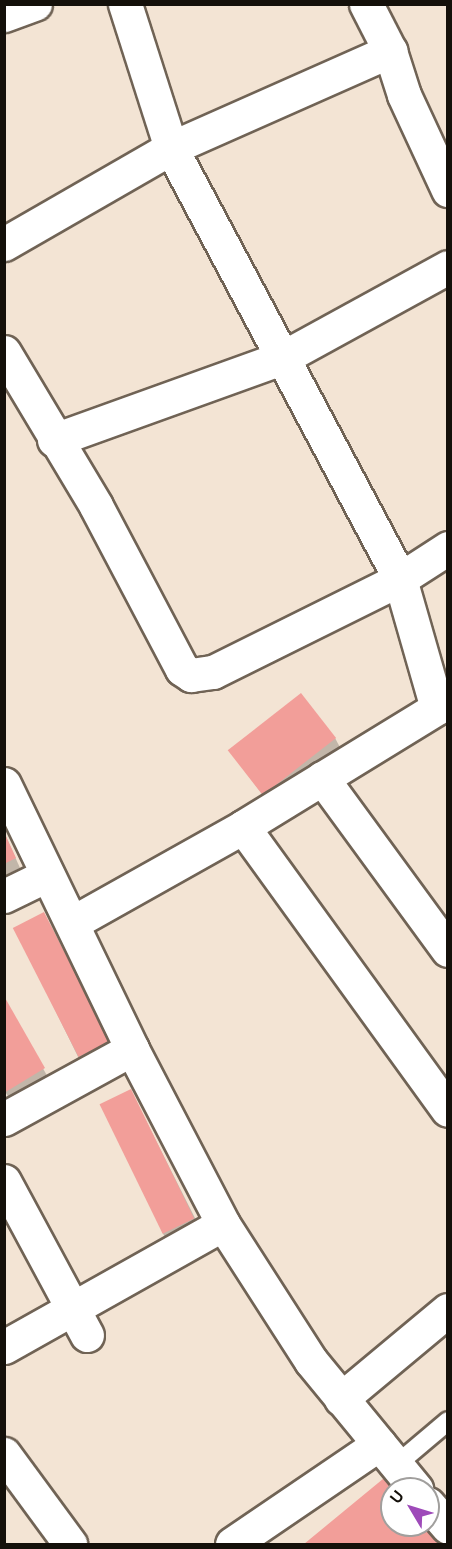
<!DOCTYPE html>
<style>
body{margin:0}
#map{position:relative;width:452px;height:1549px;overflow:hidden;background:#f3e4d4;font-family:Figtree,sans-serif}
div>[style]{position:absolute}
.shadow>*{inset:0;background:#0003}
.building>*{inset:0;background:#f29e99;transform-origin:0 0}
.roads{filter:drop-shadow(2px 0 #706355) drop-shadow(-2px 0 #706355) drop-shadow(0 2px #706355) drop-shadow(0 -2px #706355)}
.service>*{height:18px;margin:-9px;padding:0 9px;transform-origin:9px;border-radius:9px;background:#fff}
.minor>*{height:33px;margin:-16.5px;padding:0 16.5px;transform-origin:16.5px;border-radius:16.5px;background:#fff}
span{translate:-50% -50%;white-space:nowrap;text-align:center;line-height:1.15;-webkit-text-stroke:4.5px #fff;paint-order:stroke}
.frame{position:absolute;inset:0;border:6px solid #14100a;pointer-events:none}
.north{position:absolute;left:380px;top:1477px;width:60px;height:60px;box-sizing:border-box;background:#fff;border:2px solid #a19f9d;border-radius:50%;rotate:308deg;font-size:16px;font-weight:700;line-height:24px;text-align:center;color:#14100a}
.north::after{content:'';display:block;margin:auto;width:21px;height:27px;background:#9e4ab9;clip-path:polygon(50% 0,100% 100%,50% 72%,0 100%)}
</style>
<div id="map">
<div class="shadow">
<div style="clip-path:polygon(335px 738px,342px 751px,271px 806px,230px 751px)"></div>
<div style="clip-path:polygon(4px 832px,20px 868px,4px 876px)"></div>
<div style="clip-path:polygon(51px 926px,116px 1054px,84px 1069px,15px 928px)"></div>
<div style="clip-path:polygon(4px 998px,50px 1081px,13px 1104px,4px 1090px)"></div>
<div style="clip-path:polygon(137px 1103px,201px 1230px,169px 1244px,162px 1232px)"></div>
<div style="clip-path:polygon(389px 1476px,399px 1489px,392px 1489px,392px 1525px,428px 1524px,445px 1544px,306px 1544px)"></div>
</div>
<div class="building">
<div style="left:301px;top:693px;width:57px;height:93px;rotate:52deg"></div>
<div style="clip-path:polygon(4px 832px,16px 858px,4px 864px)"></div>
<div style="left:44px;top:912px;width:145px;height:35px;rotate:63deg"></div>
<div style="clip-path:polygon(4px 996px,45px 1068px,4px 1093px)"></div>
<div style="left:131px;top:1089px;width:144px;height:35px;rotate:64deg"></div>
<div style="clip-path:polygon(389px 1474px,401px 1489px,392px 1489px,392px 1525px,428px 1525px,428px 1521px,447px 1544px,304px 1544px)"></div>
</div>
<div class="roads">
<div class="service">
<div style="left:396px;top:1465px;width:68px;rotate:-40.2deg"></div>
</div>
<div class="minor">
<div style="left:125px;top:4px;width:151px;rotate:72.3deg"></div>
<div style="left:171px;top:148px;width:488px;rotate:62deg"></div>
<div style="left:400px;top:579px;width:134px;rotate:74deg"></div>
<div style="left:437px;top:708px;width:228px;rotate:148.5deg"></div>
<div style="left:243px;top:827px;width:349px;rotate:54.1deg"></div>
<div style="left:366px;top:4px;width:53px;rotate:62.9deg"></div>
<div style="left:4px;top:15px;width:33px;rotate:-20deg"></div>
<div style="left:4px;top:244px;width:193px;rotate:-29.9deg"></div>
<div style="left:171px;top:148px;width:240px;rotate:-23.9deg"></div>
<div style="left:390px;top:51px;width:46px;rotate:72.3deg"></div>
<div style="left:404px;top:95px;width:105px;rotate:65.1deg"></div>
<div style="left:4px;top:352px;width:179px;rotate:59.1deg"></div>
<div style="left:96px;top:506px;width:184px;rotate:62.2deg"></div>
<div style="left:182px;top:669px;width:11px;rotate:34deg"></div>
<div style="left:191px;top:675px;width:22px;rotate:-8deg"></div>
<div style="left:213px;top:672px;width:209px;rotate:-26.4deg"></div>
<div style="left:400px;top:579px;width:57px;rotate:-32.9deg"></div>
<div style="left:54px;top:440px;width:242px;rotate:-19.8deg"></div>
<div style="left:282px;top:358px;width:189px;rotate:-28.7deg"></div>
<div style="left:322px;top:778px;width:213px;rotate:53.8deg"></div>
<div style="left:4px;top:784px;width:294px;rotate:64.2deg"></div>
<div style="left:132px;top:1049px;width:197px;rotate:62.5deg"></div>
<div style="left:223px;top:1224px;width:163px;rotate:57.3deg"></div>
<div style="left:311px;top:1361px;width:166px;rotate:50.6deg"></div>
<div style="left:4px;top:896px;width:48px;rotate:-26deg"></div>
<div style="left:72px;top:923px;width:196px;rotate:-29.3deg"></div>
<div style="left:4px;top:1119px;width:146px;rotate:-28.7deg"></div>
<div style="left:4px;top:1181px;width:175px;rotate:61.7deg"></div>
<div style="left:4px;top:1347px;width:251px;rotate:-29.3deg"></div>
<div style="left:341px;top:1399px;width:139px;rotate:-39.8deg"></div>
<div style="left:4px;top:1454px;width:112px;rotate:53.7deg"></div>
<div style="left:428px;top:1504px;width:30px;rotate:49deg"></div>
<div style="left:232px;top:1544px;width:178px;rotate:-34.2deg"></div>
</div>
</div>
<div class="frame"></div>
<div class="north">U</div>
</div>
